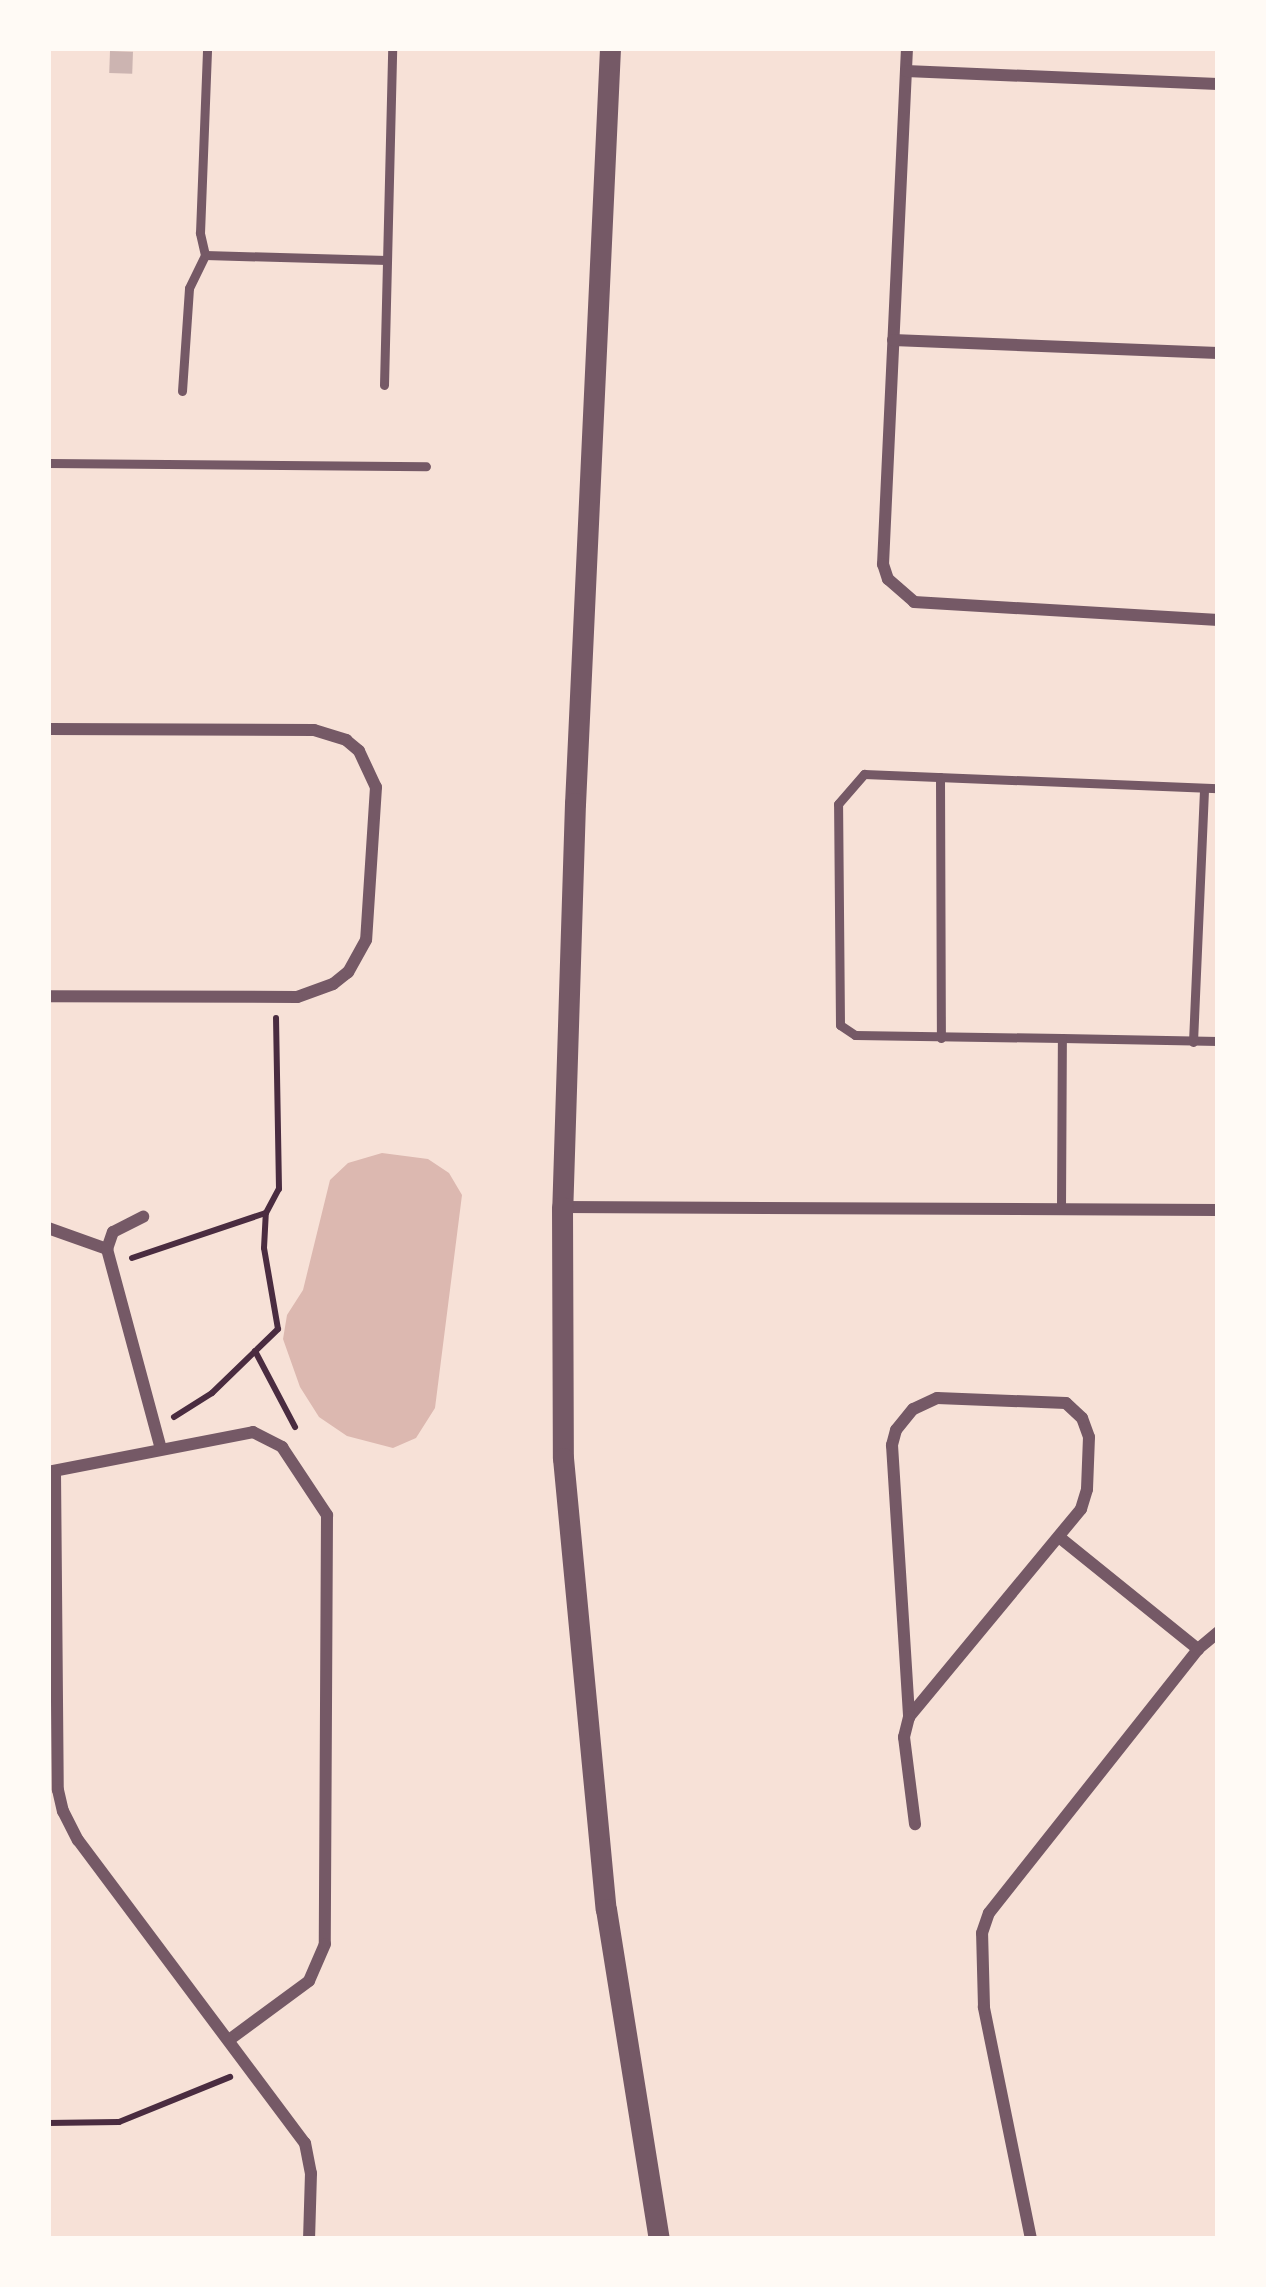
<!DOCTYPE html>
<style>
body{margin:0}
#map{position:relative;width:1266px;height:2287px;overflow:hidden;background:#f7e1d7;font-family:Roboto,sans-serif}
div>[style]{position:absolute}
.water>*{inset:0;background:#dcb8b0}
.building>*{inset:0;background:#ccb4b1;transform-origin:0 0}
.path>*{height:6px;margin:-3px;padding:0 3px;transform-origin:3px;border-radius:3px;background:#4a2c40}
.service>*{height:9px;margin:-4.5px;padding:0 4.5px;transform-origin:4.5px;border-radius:4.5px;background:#755966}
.minor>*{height:12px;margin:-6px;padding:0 6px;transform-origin:6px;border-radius:6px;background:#755966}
.tertiary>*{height:21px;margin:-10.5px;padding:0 10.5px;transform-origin:10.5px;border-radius:10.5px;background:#755966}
span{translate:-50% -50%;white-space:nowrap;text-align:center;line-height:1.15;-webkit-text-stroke:9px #fffaf5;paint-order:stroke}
.frame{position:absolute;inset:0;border:51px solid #fffaf5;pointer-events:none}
</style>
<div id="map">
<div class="water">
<div style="clip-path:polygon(382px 1153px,428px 1159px,449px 1173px,462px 1195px,435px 1408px,416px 1438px,393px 1448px,347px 1436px,319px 1417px,300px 1387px,283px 1339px,287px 1315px,303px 1290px,330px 1180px,348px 1163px)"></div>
</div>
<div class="building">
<div style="left:110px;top:51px;width:23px;height:22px;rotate:2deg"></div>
</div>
<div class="path">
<div style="left:132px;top:1258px;width:141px;rotate:-18.6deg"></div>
<div style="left:266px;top:1213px;width:27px;rotate:-62deg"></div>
<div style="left:279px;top:1189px;width:171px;rotate:-91deg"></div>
<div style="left:255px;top:1351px;width:86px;rotate:62.2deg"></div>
<div style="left:174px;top:1417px;width:45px;rotate:-32.3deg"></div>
<div style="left:212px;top:1393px;width:92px;rotate:-44.1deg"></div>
<div style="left:278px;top:1329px;width:82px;rotate:-99.8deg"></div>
<div style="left:264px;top:1248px;width:35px;rotate:-87deg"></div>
<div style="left:48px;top:2123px;width:71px;rotate:-0.8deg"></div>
<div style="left:119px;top:2122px;width:120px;rotate:-22.1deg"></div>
</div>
<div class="service">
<div style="left:205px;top:255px;width:182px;rotate:1.6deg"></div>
<div style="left:384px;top:385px;width:337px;rotate:-88.6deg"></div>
<div style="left:182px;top:391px;width:103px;rotate:-86.1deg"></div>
<div style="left:189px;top:288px;width:37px;rotate:-64deg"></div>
<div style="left:205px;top:255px;width:23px;rotate:-103deg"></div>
<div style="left:200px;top:233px;width:185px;rotate:-87.8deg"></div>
<div style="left:48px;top:463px;width:378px;rotate:0.5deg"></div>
<div style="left:940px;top:777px;width:261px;rotate:89.8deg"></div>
<div style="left:1062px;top:1038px;width:156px;rotate:1.1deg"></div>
<div style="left:1193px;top:1042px;width:254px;rotate:-87.5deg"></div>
<div style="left:1061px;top:1209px;width:171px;rotate:-89.7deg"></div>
<div style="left:1062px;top:1038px;width:207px;rotate:-179.2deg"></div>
<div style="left:855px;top:1035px;width:18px;rotate:-146deg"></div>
<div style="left:840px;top:1025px;width:221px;rotate:-90.5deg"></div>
<div style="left:838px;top:804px;width:40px;rotate:-49deg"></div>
<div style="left:864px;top:774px;width:354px;rotate:2.3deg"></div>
</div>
<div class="minor">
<div style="left:907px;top:48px;width:517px;rotate:92.66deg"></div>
<div style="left:883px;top:564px;width:16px;rotate:72deg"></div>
<div style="left:888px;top:579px;width:35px;rotate:41deg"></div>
<div style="left:914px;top:602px;width:305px;rotate:3.4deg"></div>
<div style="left:906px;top:71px;width:312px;rotate:2.4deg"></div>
<div style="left:893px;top:340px;width:325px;rotate:2.3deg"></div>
<div style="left:48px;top:729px;width:266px;rotate:0.2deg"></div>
<div style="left:314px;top:730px;width:34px;rotate:17deg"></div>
<div style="left:346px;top:740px;width:17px;rotate:40deg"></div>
<div style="left:359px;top:751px;width:40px;rotate:65deg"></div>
<div style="left:376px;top:787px;width:153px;rotate:93.7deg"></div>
<div style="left:366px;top:940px;width:37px;rotate:119deg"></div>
<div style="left:348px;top:972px;width:19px;rotate:141deg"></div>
<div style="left:333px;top:984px;width:38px;rotate:160deg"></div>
<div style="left:297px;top:997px;width:249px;rotate:-179.8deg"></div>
<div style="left:562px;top:1207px;width:656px;rotate:0.26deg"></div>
<div style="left:48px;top:1228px;width:63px;rotate:19.6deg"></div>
<div style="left:107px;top:1249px;width:207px;rotate:74.9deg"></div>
<div style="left:107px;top:1249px;width:18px;rotate:-71deg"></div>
<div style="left:113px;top:1232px;width:34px;rotate:-27deg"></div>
<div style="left:48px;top:1472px;width:209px;rotate:-11deg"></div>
<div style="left:253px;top:1432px;width:33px;rotate:27deg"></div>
<div style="left:282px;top:1447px;width:82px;rotate:56.5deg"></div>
<div style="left:327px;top:1515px;width:429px;rotate:90.3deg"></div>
<div style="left:325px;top:1944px;width:40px;rotate:113.4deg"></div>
<div style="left:309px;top:1981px;width:99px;rotate:143.6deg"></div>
<div style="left:55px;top:1472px;width:318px;rotate:89.5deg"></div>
<div style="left:58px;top:1790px;width:22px;rotate:77deg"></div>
<div style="left:63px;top:1811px;width:33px;rotate:63deg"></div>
<div style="left:78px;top:1840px;width:379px;rotate:53.2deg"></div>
<div style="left:305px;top:2143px;width:31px;rotate:79deg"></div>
<div style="left:311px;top:2173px;width:66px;rotate:91.7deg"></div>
<div style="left:1059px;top:1537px;width:179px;rotate:38.9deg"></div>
<div style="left:909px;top:1717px;width:270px;rotate:-50.4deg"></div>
<div style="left:1081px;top:1509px;width:21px;rotate:-73deg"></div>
<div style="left:1087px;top:1489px;width:52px;rotate:-87.8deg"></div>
<div style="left:1089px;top:1437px;width:20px;rotate:-110deg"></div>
<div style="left:1082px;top:1418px;width:22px;rotate:-137deg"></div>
<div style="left:1066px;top:1403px;width:129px;rotate:-177.8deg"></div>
<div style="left:937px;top:1398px;width:26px;rotate:155deg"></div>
<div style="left:913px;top:1409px;width:27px;rotate:129deg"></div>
<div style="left:896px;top:1430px;width:16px;rotate:105deg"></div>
<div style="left:892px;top:1445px;width:273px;rotate:86.4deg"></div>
<div style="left:909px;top:1717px;width:21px;rotate:104deg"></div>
<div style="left:904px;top:1737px;width:88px;rotate:82.8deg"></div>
<div style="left:1031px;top:2239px;width:237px;rotate:-101.5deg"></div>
<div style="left:984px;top:2007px;width:74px;rotate:-91.5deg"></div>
<div style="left:982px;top:1933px;width:21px;rotate:-71deg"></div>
<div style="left:989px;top:1913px;width:337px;rotate:-51.6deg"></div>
<div style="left:1198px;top:1649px;width:26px;rotate:-40deg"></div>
</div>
<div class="tertiary">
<div style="left:610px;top:48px;width:756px;rotate:92.65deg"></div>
<div style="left:575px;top:803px;width:404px;rotate:91.8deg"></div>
<div style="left:562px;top:1207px;width:251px;rotate:89.8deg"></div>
<div style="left:563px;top:1458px;width:453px;rotate:84.6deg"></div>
<div style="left:606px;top:1909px;width:334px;rotate:80.9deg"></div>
</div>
<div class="frame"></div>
</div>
